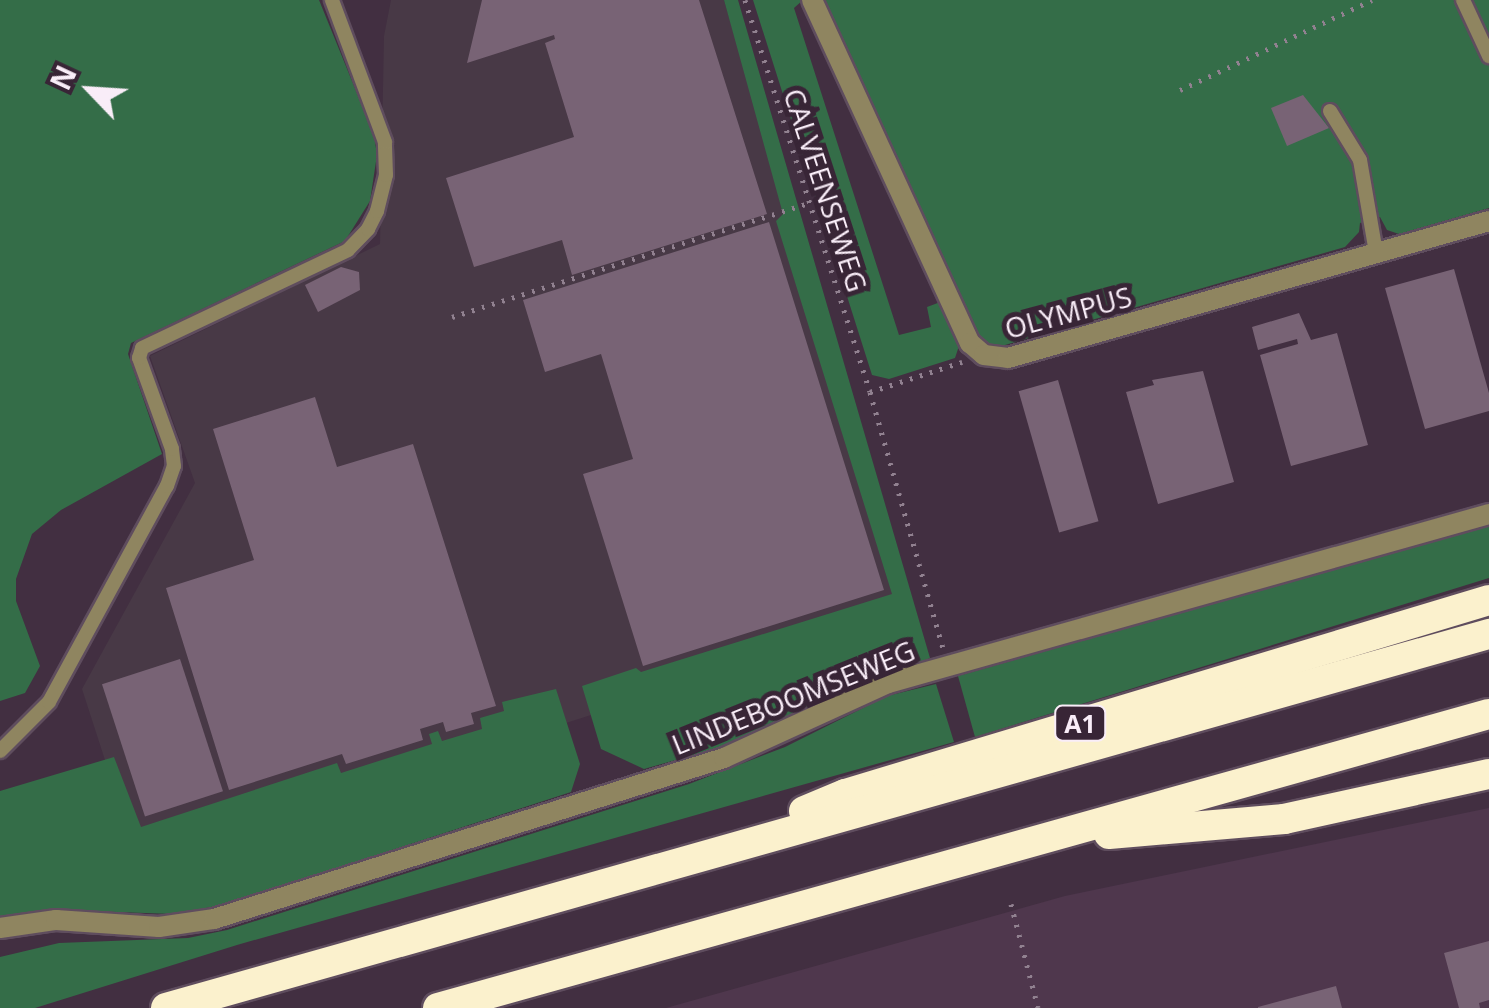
<!DOCTYPE html>
<style>
body{margin:0}
#map{position:relative;width:1489px;height:1008px;overflow:hidden;background:#422f41;font-family:"Open Sans",sans-serif}
div>[style]{position:absolute}
.built>*{inset:0;background:#4f374d}
.industrial>*{inset:0;background:#483946}
.green>*{inset:0;background:#346d48}
.building>*{inset:0;background:#786375;transform-origin:0 0}
.path>*{height:5px;margin-top:-2.5px;transform-origin:0;background:repeating-linear-gradient(90deg,#918190 0 2.5px,transparent 0 10.5px)}
.roads{filter:drop-shadow(2px 0 #5f4d5e) drop-shadow(-2px 0 #5f4d5e) drop-shadow(0 2px #5f4d5e) drop-shadow(0 -2px #5f4d5e)}
.lane>*{height:14px;margin:-7px;padding:0 7px;transform-origin:7px;border-radius:7px;background:#8f8560}
.street>*{height:20px;margin:-10px;padding:0 10px;transform-origin:10px;border-radius:10px;background:#8f8560}
.highway>*{height:30px;margin:-15px;padding:0 15px;transform-origin:15px;border-radius:15px;background:#fbf1cd}
span{translate:-50% -50%;white-space:nowrap;text-align:center;line-height:1.15;-webkit-text-stroke:10px #382536;paint-order:stroke}
.shield-label span{padding:2px 8px;background:#382536;border:2px solid;border-radius:8px;-webkit-text-stroke-width:0}
.shield-label{font-size:25px;color:#f9edf8;font-weight:700}
.street-label{font-size:28px;color:#f9edf8}
.north{position:absolute;left:40px;top:40px;width:100px;height:100px;-webkit-text-stroke:8px #382536;paint-order:stroke;rotate:295deg;font-size:28px;font-weight:700;line-height:40px;text-align:center;color:#f9edf8}
.north::after{content:'';display:block;margin:auto;width:35px;height:45px;background:#f9edf8;clip-path:polygon(50% 0,100% 100%,50% 72%,0 100%)}
</style>
<div id="map">
<div class="built">
<div style="clip-path:polygon(1489px 808px,1489px 1008px,666px 1008px,1065px 896px)"></div>
</div>
<div class="industrial">
<div style="clip-path:polygon(391px 0,724px 0,907px 614px,169px 850px,127px 828px,82px 689px,195px 483px,150px 356px,380px 244px,384px 36px)"></div>
</div>
<div class="green">
<div style="clip-path:polygon(0 0,319px 0,374px 135px,377px 155px,370px 201px,345px 241px,131px 343px,128px 354px,162px 454px,61px 510px,32px 534px,16px 579px,16px 601px,40px 666px,25px 693px,0 701px)"></div>
<div style="clip-path:polygon(724px 0,738px 0,930px 658px,718px 748px,644px 769px,601px 749px,582px 686px,636px 668px,641px 672px,892px 594px,776px 221px,783px 214px)"></div>
<div style="clip-path:polygon(753px 0,803px 0,794px 8px,899px 335px,931px 327px,927px 307px,943px 301px,960px 343px,955px 358px,889px 379px,872px 375px)"></div>
<div style="clip-path:polygon(819px 0,1489px 0,1489px 208px,1399px 234px,1387px 230px,1380px 217px,1360px 223px,1359px 232px,1345px 247px,998px 347px,978px 339px)"></div>
<div style="clip-path:polygon(1489px 525px,1489px 578px,975px 737px,958px 676px)"></div>
<div style="clip-path:polygon(936px 684px,954px 742px,237px 945px,35px 1008px,0 1008px,0 957px,59px 943px,188px 938px,227px 930px,689px 784px,785px 747px,887px 696px)"></div>
<div style="clip-path:polygon(556px 689px,580px 764px,571px 792px,222px 905px,173px 914px,60px 910px,0 918px,0 791px,114px 757px,141px 827px,337px 763px,341px 773px,432px 744px,429px 734px,438px 731px,442px 741px,482px 729px,480px 718px,504px 711px,502px 702px)"></div>
</div>
<div class="building">
<div style="clip-path:polygon(482px 0,699px 0,767px 214px,572px 275px,562px 240px,474px 267px,446px 178px,574px 137px,545px 43px,555px 39px,554px 35px,467px 63px)"></div>
<div style="clip-path:polygon(1303px 95px,1329px 128px,1287px 146px,1271px 108px)"></div>
<div style="clip-path:polygon(769px 222px,884px 590px,643px 666px,583px 474px,633px 459px,601px 354px,545px 372px,523px 300px)"></div>
<div style="clip-path:polygon(341px 267px,359px 272px,360px 290px,318px 312px,305px 285px)"></div>
<div style="clip-path:polygon(1454px 269px,1489px 393px,1489px 411px,1425px 429px,1385px 288px)"></div>
<div style="clip-path:polygon(1299px 313px,1311px 340px,1337px 333px,1368px 445px,1291px 466px,1260px 355px,1298px 344px,1297px 339px,1258px 350px,1252px 327px)"></div>
<div style="clip-path:polygon(1203px 371px,1234px 482px,1158px 504px,1126px 392px,1154px 385px,1152px 380px)"></div>
<div style="left:1058px;top:380px;width:147px;height:41px;rotate:74deg"></div>
<div style="clip-path:polygon(315px 397px,337px 467px,413px 444px,496px 706px,471px 713px,474px 724px,446px 732px,443px 722px,420px 729px,423px 740px,346px 764px,342px 754px,229px 790px,166px 588px,254px 560px,213px 429px)"></div>
<div style="left:180px;top:659px;width:139px;height:82px;rotate:72deg"></div>
<div style="clip-path:polygon(1489px 941px,1489px 1000px,1479px 1003px,1480px 1008px,1459px 1008px,1444px 953px)"></div>
<div style="clip-path:polygon(1336px 986px,1342px 1008px,1258px 1008px,1258px 1007px)"></div>
</div>
<div class="path">
<div style="left:745px;top:0;width:411px;rotate:72.3deg"></div>
<div style="left:870px;top:392px;width:97px;rotate:-18.1deg"></div>
<div style="left:1180px;top:90px;width:212px;rotate:-25.1deg"></div>
<div style="left:452px;top:317px;width:375px;rotate:-17.7deg"></div>
<div style="left:870px;top:392px;width:266px;rotate:74.1deg"></div>
<div style="left:1011px;top:904px;width:107px;rotate:75.4deg"></div>
</div>
<div class="roads">
<div class="lane">
<div style="left:1463px;top:0;width:62px;rotate:65.1deg"></div>
<div style="left:1330px;top:111px;width:57px;rotate:58.5deg"></div>
<div style="left:1360px;top:160px;width:94px;rotate:80.2deg"></div>
<div style="left:0;top:751px;width:69px;rotate:-45deg"></div>
<div style="left:49px;top:702px;width:246px;rotate:-61.4deg"></div>
<div style="left:167px;top:486px;width:21px;rotate:-71deg"></div>
<div style="left:174px;top:466px;width:17px;rotate:-97deg"></div>
<div style="left:172px;top:449px;width:97px;rotate:-109.9deg"></div>
<div style="left:139px;top:358px;width:10px;rotate:-73deg"></div>
<div style="left:142px;top:348px;width:228px;rotate:-25.4deg"></div>
<div style="left:348px;top:250px;width:29px;rotate:-46deg"></div>
<div style="left:368px;top:229px;width:20px;rotate:-63deg"></div>
<div style="left:377px;top:211px;width:37px;rotate:-76deg"></div>
<div style="left:386px;top:175px;width:33px;rotate:-92deg"></div>
<div style="left:385px;top:142px;width:152px;rotate:-110.5deg"></div>
</div>
<div class="street">
<div style="left:812px;top:0;width:378px;rotate:65.3deg"></div>
<div style="left:970px;top:343px;width:18px;rotate:41deg"></div>
<div style="left:984px;top:355px;width:24px;rotate:7deg"></div>
<div style="left:1008px;top:358px;width:500px;rotate:-15.9deg"></div>
<div style="left:0;top:928px;width:57px;rotate:-8.1deg"></div>
<div style="left:56px;top:920px;width:103px;rotate:3.9deg"></div>
<div style="left:159px;top:927px;width:56px;rotate:-8.3deg"></div>
<div style="left:214px;top:919px;width:535px;rotate:-17.52deg"></div>
<div style="left:724px;top:758px;width:180px;rotate:-24.6deg"></div>
<div style="left:888px;top:683px;width:624px;rotate:-15.71deg"></div>
</div>
<div class="highway">
<div style="left:804px;top:811px;width:44px;rotate:-22.5deg"></div>
<div style="left:845px;top:794px;width:673px;rotate:-16.76deg"></div>
<div style="left:1109px;top:834px;width:176px;rotate:-4.9deg"></div>
<div style="left:1284px;top:819px;width:210px;rotate:-12.4deg"></div>
<div style="left:166px;top:1008px;width:1375px;rotate:-15.79deg"></div>
<div style="left:438px;top:1008px;width:1091px;rotate:-15.63deg"></div>
</div>
</div>
<div class="shield-label">
<span style="left:1080px;top:723px">A1</span>
</div>
<div class="street-label">
<span style="left:826px;top:190px;rotate:72deg">CALVEENSEWEG</span>
<span style="left:1068px;top:312px;rotate:-15deg">OLYMPUS</span>
<span style="left:793px;top:697px;rotate:-22deg">LINDEBOOMSEWEG</span>
</div>
<div class="north">N</div>
</div>
